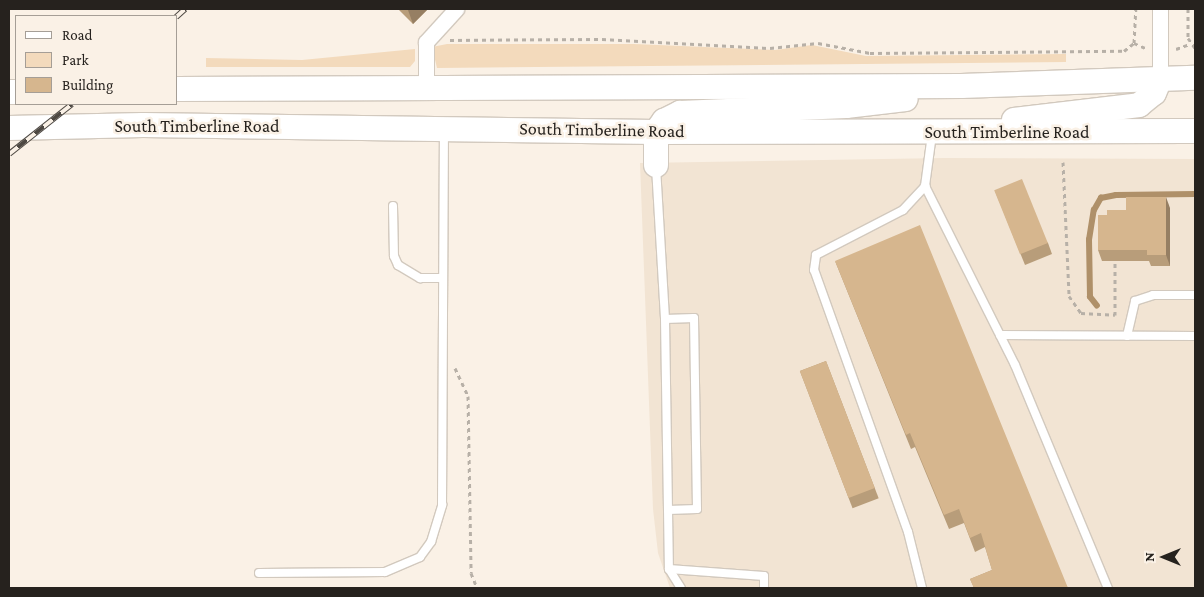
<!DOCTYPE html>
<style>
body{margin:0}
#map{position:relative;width:1204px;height:597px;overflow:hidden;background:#faf1e6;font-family:"Crimson Pro",serif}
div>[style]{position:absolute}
.built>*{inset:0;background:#f2e4d3}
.green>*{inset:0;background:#f3dabc}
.stream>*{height:5.5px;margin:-2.75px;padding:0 2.75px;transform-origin:2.75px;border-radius:2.75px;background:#af9069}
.path>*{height:3px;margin-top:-1.5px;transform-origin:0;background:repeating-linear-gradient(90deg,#b7b0a7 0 4px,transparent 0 8px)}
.roads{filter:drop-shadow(1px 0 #d2c9be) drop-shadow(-1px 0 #d2c9be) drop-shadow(0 1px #d2c9be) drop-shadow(0 -1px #d2c9be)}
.service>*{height:8px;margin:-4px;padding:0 4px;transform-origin:4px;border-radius:4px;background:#fff}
.minor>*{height:15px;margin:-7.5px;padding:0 7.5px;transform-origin:7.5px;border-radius:7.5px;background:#fff}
.primary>*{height:24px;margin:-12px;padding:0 12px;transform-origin:12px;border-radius:12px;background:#fff}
.rail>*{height:5.5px;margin-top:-2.75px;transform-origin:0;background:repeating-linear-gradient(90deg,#faf1e6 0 11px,#4d4842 0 22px);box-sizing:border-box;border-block:1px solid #4d4842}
.wall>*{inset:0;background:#b89d7a;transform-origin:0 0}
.shaded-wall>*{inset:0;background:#967f63}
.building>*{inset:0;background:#d6b68e;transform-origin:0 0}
span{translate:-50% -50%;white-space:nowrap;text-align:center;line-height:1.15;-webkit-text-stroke:5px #faf1e6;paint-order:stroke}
.street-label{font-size:18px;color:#26221e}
.frame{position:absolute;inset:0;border:10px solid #26221e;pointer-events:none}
.legend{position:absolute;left:15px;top:15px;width:162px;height:90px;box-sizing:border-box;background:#faf1e6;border:1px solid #a59e96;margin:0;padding:6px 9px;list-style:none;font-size:15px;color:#26221e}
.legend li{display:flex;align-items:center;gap:10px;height:25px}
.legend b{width:25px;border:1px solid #a59e96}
.north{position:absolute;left:1139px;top:532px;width:50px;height:50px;-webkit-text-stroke:4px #faf1e6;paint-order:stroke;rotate:270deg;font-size:14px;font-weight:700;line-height:20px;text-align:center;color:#26221e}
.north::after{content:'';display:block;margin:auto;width:18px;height:22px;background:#26221e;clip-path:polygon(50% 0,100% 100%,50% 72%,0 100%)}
</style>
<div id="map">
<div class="built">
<div style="clip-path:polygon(944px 158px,1195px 159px,1195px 588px,670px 588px,658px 553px,653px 509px,640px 163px)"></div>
</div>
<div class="green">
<div style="clip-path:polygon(447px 44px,634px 44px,775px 50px,812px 45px,866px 56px,1066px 54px,1066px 62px,437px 68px,432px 47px)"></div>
<div style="clip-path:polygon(415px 49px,415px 61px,410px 67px,206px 67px,206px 58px,302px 60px)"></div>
</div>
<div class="stream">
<div style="left:1097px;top:306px;width:11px;rotate:-128deg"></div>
<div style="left:1090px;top:297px;width:57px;rotate:-91deg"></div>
<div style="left:1089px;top:240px;width:30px;rotate:-81deg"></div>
<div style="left:1094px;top:210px;width:14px;rotate:-60deg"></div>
<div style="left:1101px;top:198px;width:15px;rotate:-11deg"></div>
<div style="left:1116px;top:195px;width:79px;rotate:-0.7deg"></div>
</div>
<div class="path">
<div style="left:1188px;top:9px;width:29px;rotate:90deg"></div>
<div style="left:1188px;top:38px;width:12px;rotate:55deg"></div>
<div style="left:450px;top:40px;width:152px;rotate:-0.4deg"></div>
<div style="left:602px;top:39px;width:168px;rotate:3.1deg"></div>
<div style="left:770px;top:48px;width:48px;rotate:-5.9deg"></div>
<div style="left:818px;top:43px;width:53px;rotate:10.9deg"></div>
<div style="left:870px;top:53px;width:254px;rotate:-0.5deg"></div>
<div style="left:1124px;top:51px;width:13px;rotate:-39deg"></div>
<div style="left:1134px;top:43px;width:34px;rotate:-87deg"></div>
<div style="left:1134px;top:43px;width:12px;rotate:24deg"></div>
<div style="left:1176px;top:49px;width:15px;rotate:-20deg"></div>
<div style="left:1063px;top:162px;width:134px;rotate:87.4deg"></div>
<div style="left:1069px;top:296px;width:21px;rotate:55deg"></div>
<div style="left:1081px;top:313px;width:34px;rotate:3deg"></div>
<div style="left:1115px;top:315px;width:54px;rotate:-90deg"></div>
<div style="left:455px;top:368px;width:31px;rotate:65deg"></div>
<div style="left:468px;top:396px;width:177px;rotate:89deg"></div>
<div style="left:471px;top:573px;width:16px;rotate:68deg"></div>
</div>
<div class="roads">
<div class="service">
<div style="left:656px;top:167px;width:152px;rotate:86.6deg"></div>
<div style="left:665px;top:319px;width:250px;rotate:89.1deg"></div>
<div style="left:669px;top:569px;width:22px;rotate:58deg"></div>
<div style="left:925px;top:186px;width:200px;rotate:63.3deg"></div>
<div style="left:1015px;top:365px;width:242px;rotate:67.4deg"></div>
<div style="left:393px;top:206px;width:50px;rotate:88.9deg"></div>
<div style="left:394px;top:256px;width:10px;rotate:66deg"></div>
<div style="left:398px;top:265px;width:26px;rotate:31deg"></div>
<div style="left:420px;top:278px;width:23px"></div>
<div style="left:665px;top:319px;width:29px;rotate:-2deg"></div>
<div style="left:694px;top:318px;width:191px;rotate:89.1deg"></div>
<div style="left:697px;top:509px;width:29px;rotate:178deg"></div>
<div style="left:1000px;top:335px;width:195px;rotate:0.3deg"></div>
<div style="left:1127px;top:336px;width:36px;rotate:-77deg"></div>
<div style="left:1135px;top:301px;width:19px;rotate:-18deg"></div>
<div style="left:1153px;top:295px;width:42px"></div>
<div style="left:669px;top:569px;width:95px;rotate:4.2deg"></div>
<div style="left:764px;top:576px;width:12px;rotate:90deg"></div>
<div style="left:259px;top:573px;width:126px;rotate:-0.5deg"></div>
<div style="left:385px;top:572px;width:38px;rotate:-23deg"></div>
<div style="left:420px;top:557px;width:19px;rotate:-54deg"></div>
<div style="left:431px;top:542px;width:39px;rotate:-73deg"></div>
<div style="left:442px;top:505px;width:373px;rotate:-89.7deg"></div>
<div style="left:922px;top:588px;width:58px;rotate:-104deg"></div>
<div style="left:908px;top:532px;width:278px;rotate:-109.7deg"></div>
<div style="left:814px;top:270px;width:15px;rotate:-82deg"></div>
<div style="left:816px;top:255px;width:98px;rotate:-27.3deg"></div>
<div style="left:903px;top:210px;width:33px;rotate:-47deg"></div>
<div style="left:925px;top:186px;width:52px;rotate:-82.3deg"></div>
</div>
<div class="minor">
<div style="left:1160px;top:79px;width:70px;rotate:-90deg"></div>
<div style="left:426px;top:90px;width:48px;rotate:-90deg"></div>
<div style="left:426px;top:42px;width:45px;rotate:-47.7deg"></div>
</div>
<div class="primary">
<div style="left:176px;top:89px;width:785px;rotate:-0.22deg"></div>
<div style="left:961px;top:86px;width:234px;rotate:-2deg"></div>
<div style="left:9px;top:92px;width:7px"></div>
<div style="left:1014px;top:120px;width:126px;rotate:-6.8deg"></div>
<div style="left:1139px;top:105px;width:19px;rotate:-39deg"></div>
<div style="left:1154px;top:93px;width:15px;rotate:-67deg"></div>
<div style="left:9px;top:128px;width:134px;rotate:-1.3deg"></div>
<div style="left:143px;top:125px;width:513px;rotate:0.78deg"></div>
<div style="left:656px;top:132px;width:539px;rotate:-0.11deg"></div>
<div style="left:656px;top:165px;width:33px;rotate:-90deg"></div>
<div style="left:656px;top:132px;width:14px;rotate:-54deg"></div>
<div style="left:664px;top:121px;width:18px;rotate:-27deg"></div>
<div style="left:680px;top:113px;width:166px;rotate:-2.4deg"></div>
<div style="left:846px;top:106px;width:60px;rotate:-6.7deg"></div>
</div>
</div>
<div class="rail">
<div style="left:176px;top:17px;width:12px;rotate:-42deg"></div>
<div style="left:9px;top:154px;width:80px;rotate:-38.4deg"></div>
</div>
<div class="wall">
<div style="clip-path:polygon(398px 9px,428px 9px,413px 24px)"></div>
<div style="clip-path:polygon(995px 191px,1048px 243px,1052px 254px,1025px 265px)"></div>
<div style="clip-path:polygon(1170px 208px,1170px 266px,1151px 266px,1149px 261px,1102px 261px,1098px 250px,1107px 215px,1126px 210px)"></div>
<div style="clip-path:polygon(835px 261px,1068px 588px,974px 588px,970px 579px,992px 570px,985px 547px,975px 552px,964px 523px,949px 529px,915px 447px,911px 449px)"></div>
<div style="left:826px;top:361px;width:147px;height:28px;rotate:69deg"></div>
</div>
<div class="shaded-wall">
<div style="clip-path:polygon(409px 9px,428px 9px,413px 24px,408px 10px)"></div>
<div style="clip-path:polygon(1166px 197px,1170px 208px,1170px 266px,1166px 255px)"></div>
</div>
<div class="building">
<div style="left:1022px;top:179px;width:69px;height:30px;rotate:68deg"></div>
<div style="clip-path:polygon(1126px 197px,1166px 197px,1166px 255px,1147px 255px,1147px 250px,1098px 250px,1098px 215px,1107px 215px,1107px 210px,1126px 210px)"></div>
<div style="clip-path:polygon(920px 225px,1068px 588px,974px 588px,970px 579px,992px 570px,981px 533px,970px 538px,959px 509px,944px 515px,910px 433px,906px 435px,835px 261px)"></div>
<div style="left:826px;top:361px;width:136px;height:28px;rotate:69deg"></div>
</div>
<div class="street-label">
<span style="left:197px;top:126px">South Timberline Road</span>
<span style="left:602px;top:130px;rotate:1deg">South Timberline Road</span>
<span style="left:1007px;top:132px">South Timberline Road</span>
</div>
<div class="frame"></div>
<ul class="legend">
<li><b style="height:6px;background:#fff"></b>Road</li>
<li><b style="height:14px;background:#f3dabc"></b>Park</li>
<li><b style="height:14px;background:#d6b68e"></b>Building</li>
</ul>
<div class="north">N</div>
</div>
